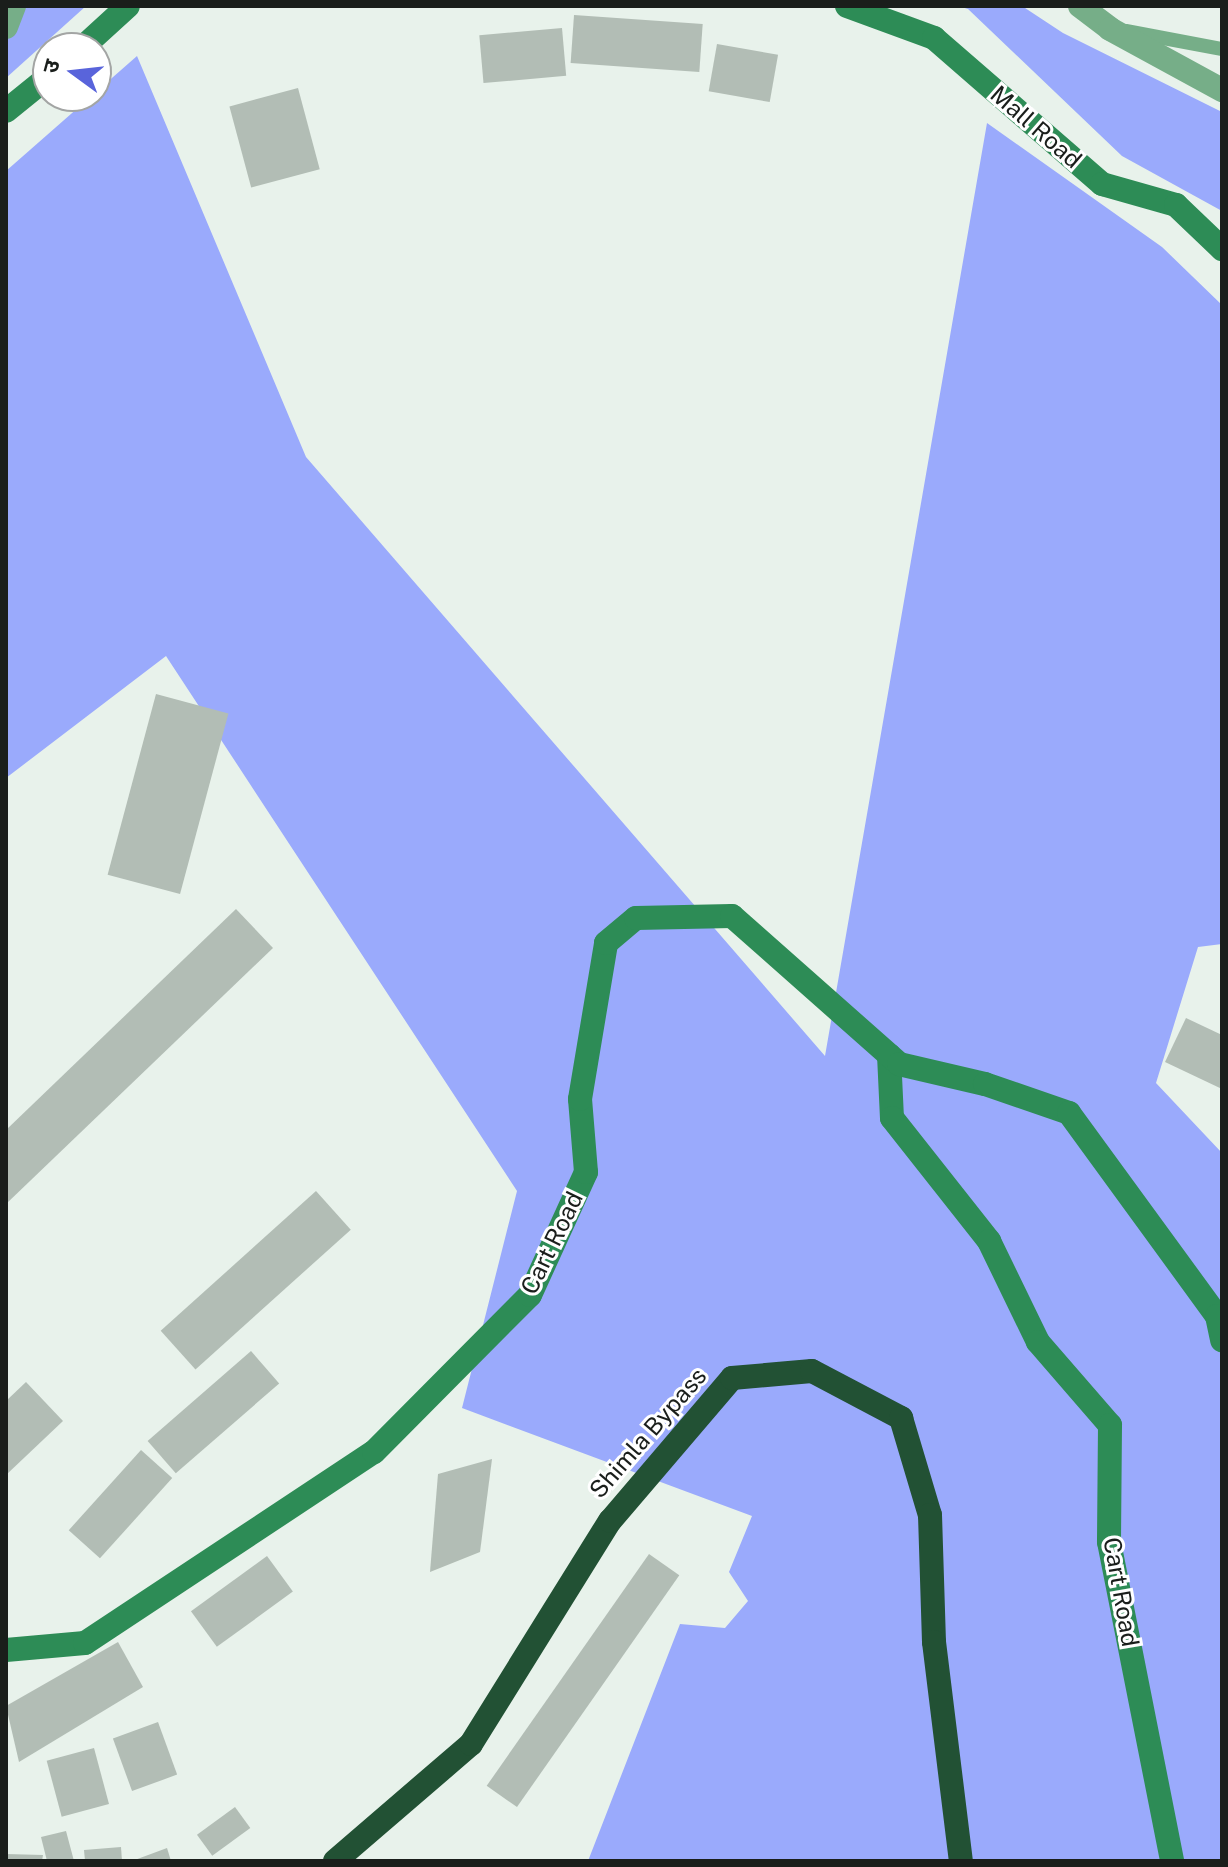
<!DOCTYPE html>
<meta charset="utf-8">
<style>
body{margin:0}
#map{position:relative;width:1228px;height:1867px;overflow:hidden;background:#e8f2eb;font-family:"Public Sans","Noto Sans Devanagari",sans-serif}
div>[style]{position:absolute}
.forest>*{inset:0;background:#9aaafc}
.building>*{inset:0;background:#b2bdb5;transform-origin:0 0}
.lane>*{height:14px;margin:-7px;padding:0 7px;transform-origin:7px;border-radius:7px;background:#76ae88}
.street>*{height:24px;margin:-12px;padding:0 12px;transform-origin:12px;border-radius:12px;background:#76ae88}
.secondary>*{height:24px;margin:-12px;padding:0 12px;transform-origin:12px;border-radius:12px;background:#2d8c56}
.highway>*{height:24px;margin:-12px;padding:0 12px;transform-origin:12px;border-radius:12px;background:#225134}
span{translate:-50% -50%;white-space:nowrap;text-align:center;line-height:1.15;-webkit-text-stroke:6px #fff;paint-order:stroke}
.street-label{font-size:24px;color:#1a1e1b}
.frame{position:absolute;inset:0;border:8px solid #1a1e1b;pointer-events:none}
.north{position:absolute;left:32px;top:32px;width:80px;height:80px;box-sizing:border-box;background:#fff;border:2px solid #a3a5a4;border-radius:50%;rotate:285deg;font-size:22px;font-weight:700;line-height:32px;text-align:center;color:#1a1e1b}
.north::after{content:'';display:block;margin:auto;width:28px;height:36px;background:#5964db;clip-path:polygon(50% 0,100% 100%,50% 72%,0 100%)}
</style>
<div id="map">
<div class="forest">
<div style="clip-path:polygon(6px 6px,86px 6px,6px 78px)"></div>
<div style="clip-path:polygon(958px 6px,1022px 6px,1063px 33px,1222px 112px,1222px 211px,1122px 156px,968px 9px)"></div>
<div style="clip-path:polygon(137px 56px,306px 457px,825px 1056px,987px 123px,1162px 247px,1222px 305px,1222px 944px,1198px 947px,1156px 1083px,1222px 1153px,1222px 1861px,588px 1861px,680px 1624px,725px 1628px,748px 1601px,729px 1572px,752px 1516px,462px 1408px,517px 1191px,166px 656px,6px 778px,6px 171px)"></div>
</div>
<div class="building">
<div style="left:574px;top:15px;width:129px;height:48px;rotate:4deg"></div>
<div style="left:562px;top:28px;width:48px;height:83px;rotate:85deg"></div>
<div style="left:717px;top:44px;width:62px;height:48px;rotate:10deg"></div>
<div style="left:298px;top:88px;width:84px;height:71px;rotate:75deg"></div>
<div style="left:156px;top:694px;width:75px;height:187px;rotate:15deg"></div>
<div style="clip-path:polygon(236px 909px,273px 948px,6px 1204px,6px 1130px)"></div>
<div style="clip-path:polygon(1186px 1018px,1222px 1035px,1222px 1089px,1165px 1062px)"></div>
<div style="left:316px;top:1191px;width:52px;height:209px;rotate:48deg"></div>
<div style="left:251px;top:1351px;width:43px;height:137px;rotate:49deg"></div>
<div style="clip-path:polygon(26px 1382px,63px 1421px,6px 1475px,6px 1401px)"></div>
<div style="left:141px;top:1450px;width:42px;height:108px;rotate:42deg"></div>
<div style="clip-path:polygon(492px 1459px,480px 1552px,430px 1572px,438px 1474px)"></div>
<div style="left:649px;top:1554px;width:37px;height:283px;rotate:35deg"></div>
<div style="left:267px;top:1556px;width:44px;height:94px;rotate:54deg"></div>
<div style="clip-path:polygon(118px 1642px,143px 1687px,19px 1762px,6px 1706px)"></div>
<div style="left:158px;top:1722px;width:56px;height:48px;rotate:70deg"></div>
<div style="left:94px;top:1748px;width:58px;height:49px;rotate:75deg"></div>
<div style="left:235px;top:1807px;width:26px;height:47px;rotate:54deg"></div>
<div style="clip-path:polygon(66px 1831px,74px 1861px,47px 1861px,41px 1837px)"></div>
<div style="clip-path:polygon(121px 1847px,122px 1861px,85px 1861px,84px 1850px)"></div>
<div style="clip-path:polygon(167px 1848px,171px 1861px,132px 1861px)"></div>
<div style="clip-path:polygon(6px 1854px,43px 1855px,42px 1861px,6px 1861px)"></div>
</div>
<div class="lane">
<div style="left:1126px;top:31px;width:98px;rotate:10.6deg"></div>
</div>
<div class="street">
<div style="left:1080px;top:6px;width:38px;rotate:37deg"></div>
<div style="left:1110px;top:29px;width:128px;rotate:28.6deg"></div>
<div style="left:6px;top:27px;width:22px;rotate:-69deg"></div>
</div>
<div class="secondary">
<div style="left:847px;top:6px;width:93px;rotate:20.2deg"></div>
<div style="left:934px;top:38px;width:223px;rotate:41deg"></div>
<div style="left:1102px;top:184px;width:77px;rotate:15.8deg"></div>
<div style="left:1176px;top:205px;width:64px;rotate:43.7deg"></div>
<div style="left:82px;top:48px;width:62px;rotate:-42.4deg"></div>
<div style="left:6px;top:111px;width:54px;rotate:-39deg"></div>
<div style="left:889px;top:1055px;width:63px;rotate:87.3deg"></div>
<div style="left:892px;top:1118px;width:157px;rotate:51.7deg"></div>
<div style="left:989px;top:1241px;width:112px;rotate:64.1deg"></div>
<div style="left:1038px;top:1342px;width:110px;rotate:49.1deg"></div>
<div style="left:1110px;top:1425px;width:117px;rotate:90.5deg"></div>
<div style="left:1109px;top:1542px;width:325px;rotate:78.8deg"></div>
<div style="left:6px;top:1650px;width:79px;rotate:-5.1deg"></div>
<div style="left:85px;top:1643px;width:346px;rotate:-33.5deg"></div>
<div style="left:374px;top:1452px;width:221px;rotate:-45.2deg"></div>
<div style="left:530px;top:1295px;width:135px;rotate:-65.5deg"></div>
<div style="left:586px;top:1172px;width:73px;rotate:-94.7deg"></div>
<div style="left:580px;top:1099px;width:158px;rotate:-80.5deg"></div>
<div style="left:606px;top:943px;width:39px;rotate:-40deg"></div>
<div style="left:636px;top:918px;width:96px;rotate:-1.2deg"></div>
<div style="left:732px;top:916px;width:223px;rotate:41.5deg"></div>
<div style="left:899px;top:1064px;width:88px;rotate:13.1deg"></div>
<div style="left:985px;top:1084px;width:89px;rotate:19deg"></div>
<div style="left:1069px;top:1113px;width:251px;rotate:53.9deg"></div>
<div style="left:1217px;top:1316px;width:25px;rotate:78deg"></div>
</div>
<div class="highway">
<div style="left:335px;top:1861px;width:179px;rotate:-40.7deg"></div>
<div style="left:471px;top:1744px;width:263px;rotate:-58.1deg"></div>
<div style="left:610px;top:1521px;width:188px;rotate:-49.5deg"></div>
<div style="left:732px;top:1378px;width:80px;rotate:-5deg"></div>
<div style="left:812px;top:1371px;width:101px;rotate:27.8deg"></div>
<div style="left:901px;top:1418px;width:101px;rotate:73.4deg"></div>
<div style="left:930px;top:1515px;width:127px;rotate:88.2deg"></div>
<div style="left:934px;top:1642px;width:221px;rotate:83deg"></div>
</div>
<div class="street-label">
<span style="left:1036px;top:127px;rotate:41deg">Mall Road</span>
<span style="left:552px;top:1243px;rotate:-64deg">Cart Road</span>
<span style="left:648px;top:1433px;rotate:-49deg">Shimla Bypass</span>
<span style="left:1121px;top:1592px;rotate:80deg">Cart Road</span>
</div>
<div class="frame"></div>
<div class="north">उ</div>
</div>
